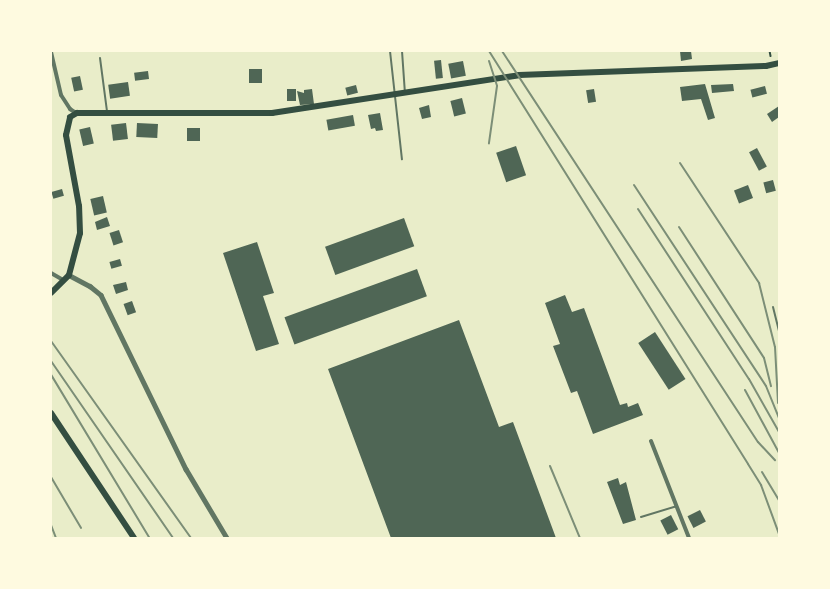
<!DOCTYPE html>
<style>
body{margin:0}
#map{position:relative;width:830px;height:589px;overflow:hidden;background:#e9edc9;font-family:"PT Sans",sans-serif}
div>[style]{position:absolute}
.building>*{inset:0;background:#4f6655;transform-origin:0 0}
.path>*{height:1.5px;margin:-0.75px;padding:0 0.75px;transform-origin:0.75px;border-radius:0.75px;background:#344e41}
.service>*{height:2px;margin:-1px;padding:0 1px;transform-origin:1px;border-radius:1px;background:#617663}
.minor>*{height:4px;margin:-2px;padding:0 2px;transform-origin:2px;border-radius:2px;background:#617663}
.tertiary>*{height:4.5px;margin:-2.25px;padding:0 2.25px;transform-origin:2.25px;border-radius:2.25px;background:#617663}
.trunk>*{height:6px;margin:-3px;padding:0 3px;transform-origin:3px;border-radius:3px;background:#344e41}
.tram>*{height:1.5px;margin:-0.75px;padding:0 0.75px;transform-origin:0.75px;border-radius:0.75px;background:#7c8e77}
.rail>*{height:2px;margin:-1px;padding:0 1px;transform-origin:1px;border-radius:1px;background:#7c8e77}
span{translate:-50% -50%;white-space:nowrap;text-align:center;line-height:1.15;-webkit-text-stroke:4.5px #fefae0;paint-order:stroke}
.frame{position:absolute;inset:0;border:52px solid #fefae0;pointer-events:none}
</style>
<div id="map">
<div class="building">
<div style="clip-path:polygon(680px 51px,691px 51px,692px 59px,681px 61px)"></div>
<div style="left:441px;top:60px;width:18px;height:7px;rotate:84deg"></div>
<div style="left:463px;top:61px;width:15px;height:15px;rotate:79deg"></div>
<div style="left:249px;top:69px;width:13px;height:14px"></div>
<div style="left:148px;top:71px;width:8px;height:14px;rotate:83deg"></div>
<div style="left:80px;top:76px;width:14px;height:9px;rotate:78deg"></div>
<div style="left:128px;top:82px;width:14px;height:20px;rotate:82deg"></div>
<div style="clip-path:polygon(705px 84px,715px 118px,708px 120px,701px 99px,682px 101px,680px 87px)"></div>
<div style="clip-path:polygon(733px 84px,734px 91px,712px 93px,711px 85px)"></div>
<div style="left:356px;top:85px;width:8px;height:11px;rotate:76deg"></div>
<div style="left:765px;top:86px;width:8px;height:15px;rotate:76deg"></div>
<div style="left:287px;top:89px;width:9px;height:12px"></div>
<div style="clip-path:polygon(312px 89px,314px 104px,300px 105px,297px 91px,304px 93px,304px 90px)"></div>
<div style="left:594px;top:89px;width:13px;height:8px;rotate:81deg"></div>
<div style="left:462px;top:98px;width:16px;height:12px;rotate:76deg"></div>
<div style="clip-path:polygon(429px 105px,431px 117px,422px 119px,419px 108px)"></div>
<div style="clip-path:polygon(779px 106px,779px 117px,772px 122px,767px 114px)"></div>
<div style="clip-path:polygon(380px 113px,383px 130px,376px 131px,375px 128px,371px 129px,368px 115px)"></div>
<div style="left:353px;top:115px;width:11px;height:27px;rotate:80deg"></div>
<div style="left:126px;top:123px;width:16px;height:15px;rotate:83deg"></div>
<div style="left:137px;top:123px;width:21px;height:14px;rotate:3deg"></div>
<div style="left:90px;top:127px;width:17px;height:11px;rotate:77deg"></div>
<div style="left:187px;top:128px;width:13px;height:13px"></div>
<div style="left:516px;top:146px;width:31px;height:21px;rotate:71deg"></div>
<div style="left:757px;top:148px;width:21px;height:9px;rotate:62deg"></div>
<div style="left:773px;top:180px;width:11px;height:10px;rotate:75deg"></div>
<div style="left:748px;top:185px;width:14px;height:15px;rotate:69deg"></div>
<div style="left:62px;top:189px;width:7px;height:11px;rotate:74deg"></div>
<div style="left:103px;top:196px;width:17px;height:13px;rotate:77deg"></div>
<div style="clip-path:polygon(107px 217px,110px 226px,97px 230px,95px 222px)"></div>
<div style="left:404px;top:218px;width:30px;height:84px;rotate:70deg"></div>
<div style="left:119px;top:230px;width:13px;height:10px;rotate:72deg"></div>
<div style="clip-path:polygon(257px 242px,274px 293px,263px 296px,279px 344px,256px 351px,223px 253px)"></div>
<div style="left:120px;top:259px;width:7px;height:11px;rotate:74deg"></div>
<div style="left:417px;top:269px;width:29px;height:141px;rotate:70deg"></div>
<div style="clip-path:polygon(126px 282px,128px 290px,116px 294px,113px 285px)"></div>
<div style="clip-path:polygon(565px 295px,572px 312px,584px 308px,620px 405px,627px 403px,628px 407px,638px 403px,643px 415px,593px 434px,577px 391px,571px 393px,553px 346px,560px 344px,545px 303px)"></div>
<div style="left:132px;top:301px;width:12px;height:9px;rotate:70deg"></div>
<div style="clip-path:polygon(459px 320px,499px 427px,513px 422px,556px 538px,391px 538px,328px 369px)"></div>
<div style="left:655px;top:332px;width:56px;height:20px;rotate:57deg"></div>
<div style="clip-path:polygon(618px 478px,620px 485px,626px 482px,636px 520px,623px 524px,607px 482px)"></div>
<div style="left:700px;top:510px;width:13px;height:14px;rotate:63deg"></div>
<div style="left:671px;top:515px;width:16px;height:12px;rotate:63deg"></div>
</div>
<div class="path">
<div style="left:770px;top:51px;width:5px;rotate:79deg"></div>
</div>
<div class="service">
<div style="left:390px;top:51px;width:109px;rotate:83.7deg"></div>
<div style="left:402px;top:51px;width:39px;rotate:86deg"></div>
<div style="left:100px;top:58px;width:53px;rotate:82.5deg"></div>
<div style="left:773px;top:307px;width:25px;rotate:76deg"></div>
<div style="left:641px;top:517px;width:37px;rotate:-17deg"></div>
</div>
<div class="minor">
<div style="left:51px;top:52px;width:44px;rotate:76.9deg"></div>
<div style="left:61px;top:95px;width:17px;rotate:57deg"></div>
<div style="left:70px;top:109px;width:7px;rotate:34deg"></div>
<div style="left:51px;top:273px;width:14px;rotate:30deg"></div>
<div style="left:651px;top:441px;width:104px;rotate:68.6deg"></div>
</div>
<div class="tertiary">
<div style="left:69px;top:275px;width:24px;rotate:28deg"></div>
<div style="left:90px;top:286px;width:14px;rotate:39deg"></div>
<div style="left:101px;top:295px;width:194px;rotate:64deg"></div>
<div style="left:186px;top:469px;width:80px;rotate:59.3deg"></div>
</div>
<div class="trunk">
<div style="left:51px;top:293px;width:25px;rotate:-45deg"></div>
<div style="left:69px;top:275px;width:43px;rotate:-75.3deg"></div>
<div style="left:80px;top:233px;width:27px;rotate:-92deg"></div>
<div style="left:79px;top:206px;width:72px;rotate:-100.4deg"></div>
<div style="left:66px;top:135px;width:18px;rotate:-77deg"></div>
<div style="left:70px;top:117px;width:8px;rotate:-30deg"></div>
<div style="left:77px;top:113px;width:195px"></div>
<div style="left:272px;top:113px;width:250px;rotate:-8.7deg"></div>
<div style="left:519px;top:75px;width:247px;rotate:-2.1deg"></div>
<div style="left:766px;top:66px;width:13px;rotate:-13deg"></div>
<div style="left:51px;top:413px;width:150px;rotate:56.4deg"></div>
</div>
<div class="tram">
<div style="left:51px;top:374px;width:192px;rotate:58.9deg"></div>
</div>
<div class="rail">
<div style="left:489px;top:51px;width:487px;rotate:57.9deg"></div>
<div style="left:748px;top:464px;width:25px;rotate:58deg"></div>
<div style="left:761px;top:485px;width:52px;rotate:69.8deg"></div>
<div style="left:502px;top:51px;width:467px;rotate:56.8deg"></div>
<div style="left:758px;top:442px;width:25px;rotate:47deg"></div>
<div style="left:489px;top:61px;width:26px;rotate:72deg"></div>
<div style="left:497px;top:86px;width:58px;rotate:98deg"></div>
<div style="left:680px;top:163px;width:144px;rotate:56.6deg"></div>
<div style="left:759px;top:283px;width:66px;rotate:76deg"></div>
<div style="left:775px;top:347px;width:56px;rotate:86.9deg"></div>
<div style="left:634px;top:185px;width:240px;rotate:56.7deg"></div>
<div style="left:766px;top:386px;width:35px;rotate:68deg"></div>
<div style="left:638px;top:209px;width:203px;rotate:56.9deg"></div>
<div style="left:749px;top:379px;width:61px;rotate:60.5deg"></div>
<div style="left:679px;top:227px;width:156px;rotate:57deg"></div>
<div style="left:764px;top:358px;width:29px;rotate:76deg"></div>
<div style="left:51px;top:341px;width:242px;rotate:54.6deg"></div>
<div style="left:51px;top:361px;width:215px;rotate:55.4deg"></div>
<div style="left:745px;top:390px;width:72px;rotate:61.6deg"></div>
<div style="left:550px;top:466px;width:78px;rotate:67.4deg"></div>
<div style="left:762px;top:472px;width:33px;rotate:59deg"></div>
<div style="left:51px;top:477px;width:59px;rotate:59.5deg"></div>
<div style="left:51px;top:525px;width:14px;rotate:69deg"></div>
</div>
<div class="frame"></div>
</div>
